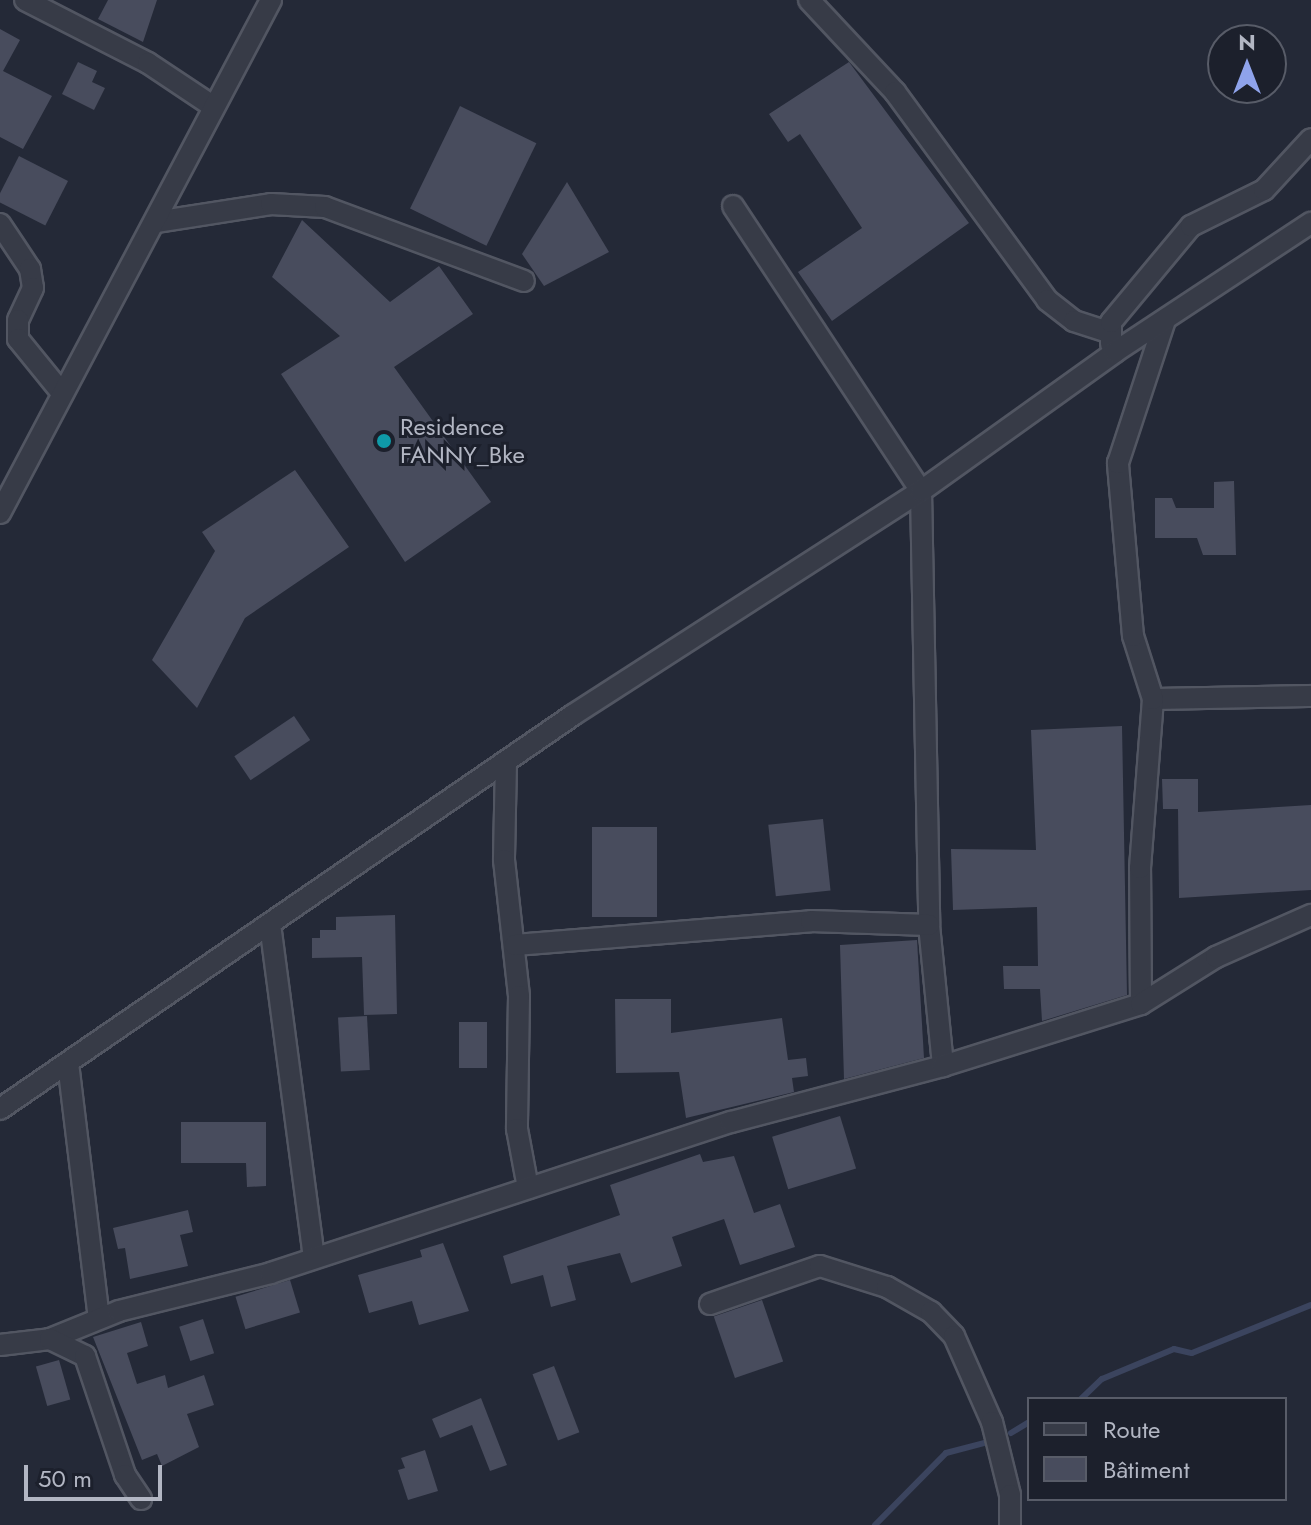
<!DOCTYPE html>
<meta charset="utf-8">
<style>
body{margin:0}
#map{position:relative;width:1311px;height:1525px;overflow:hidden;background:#242937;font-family:Jost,sans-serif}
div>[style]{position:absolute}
.stream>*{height:6px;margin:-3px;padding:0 3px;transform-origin:3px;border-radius:3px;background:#3b445e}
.building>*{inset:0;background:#484c5d;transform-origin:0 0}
.roads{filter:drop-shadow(2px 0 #525662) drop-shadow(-2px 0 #525662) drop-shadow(0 2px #525662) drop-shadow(0 -2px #525662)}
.minor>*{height:20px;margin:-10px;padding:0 10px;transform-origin:10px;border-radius:10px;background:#373b47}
.dots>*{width:22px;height:22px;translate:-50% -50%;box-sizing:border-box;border:4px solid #1c202c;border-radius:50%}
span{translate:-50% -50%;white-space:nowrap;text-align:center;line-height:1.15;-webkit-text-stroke:6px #1c202c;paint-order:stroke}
.poi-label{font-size:24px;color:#b2b6c3}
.left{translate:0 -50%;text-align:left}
.legend{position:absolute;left:1027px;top:1397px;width:260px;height:104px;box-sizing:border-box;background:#1c202c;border:2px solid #585c68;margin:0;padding:10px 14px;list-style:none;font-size:24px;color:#b2b6c3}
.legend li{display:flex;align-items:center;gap:16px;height:40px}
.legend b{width:40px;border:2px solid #585c68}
.north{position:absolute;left:1207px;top:24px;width:80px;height:80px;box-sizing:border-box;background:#1c202c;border:2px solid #585c68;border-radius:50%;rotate:0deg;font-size:22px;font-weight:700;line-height:32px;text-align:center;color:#b2b6c3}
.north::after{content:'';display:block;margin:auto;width:28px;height:36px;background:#8fa3eb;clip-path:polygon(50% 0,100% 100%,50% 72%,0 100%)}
.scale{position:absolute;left:24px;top:1465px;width:138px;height:36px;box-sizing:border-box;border:4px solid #b2b6c3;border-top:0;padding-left:10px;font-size:24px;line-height:28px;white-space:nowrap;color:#b2b6c3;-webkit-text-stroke:6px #1c202c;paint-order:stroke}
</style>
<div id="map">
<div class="stream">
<div style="left:1081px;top:1399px;width:29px;rotate:-44deg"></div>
<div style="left:1102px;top:1379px;width:78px;rotate:-22.6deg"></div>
<div style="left:1174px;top:1349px;width:18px;rotate:13deg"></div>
<div style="left:1192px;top:1353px;width:128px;rotate:-22deg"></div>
<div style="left:1011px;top:1433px;width:21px;rotate:-31deg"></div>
<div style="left:875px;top:1525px;width:101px;rotate:-45.4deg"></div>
<div style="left:946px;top:1453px;width:43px;rotate:-14.7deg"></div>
</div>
<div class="building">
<div style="clip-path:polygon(108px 0,157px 0,143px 42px,98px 19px)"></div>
<div style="clip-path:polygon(0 29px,20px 40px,3px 71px,52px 96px,23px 149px,0 137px)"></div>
<div style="clip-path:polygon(78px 62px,97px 71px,92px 82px,105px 88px,94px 110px,62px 94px)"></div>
<div style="clip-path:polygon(849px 62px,969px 223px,832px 321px,798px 272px,862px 228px,800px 134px,788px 142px,769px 114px)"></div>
<div style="left:460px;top:106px;width:85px;height:114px;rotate:26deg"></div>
<div style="left:19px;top:156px;width:55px;height:50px;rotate:27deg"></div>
<div style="clip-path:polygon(567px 182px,609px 252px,544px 286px,522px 254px)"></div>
<div style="clip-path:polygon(302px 220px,390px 302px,439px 266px,473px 314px,394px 367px,491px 502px,405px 562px,281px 374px,340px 336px,272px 277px)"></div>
<div style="clip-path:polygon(295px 470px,349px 547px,245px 618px,197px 708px,152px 660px,215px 551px,202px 532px)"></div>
<div style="clip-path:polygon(1234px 481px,1236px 555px,1203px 555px,1197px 538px,1155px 538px,1155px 498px,1172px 498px,1176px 508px,1214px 508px,1214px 482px)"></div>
<div style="left:294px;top:716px;width:29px;height:72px;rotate:56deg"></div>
<div style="clip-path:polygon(1122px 726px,1127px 995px,1042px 1021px,1040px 989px,1004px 989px,1003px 966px,1038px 966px,1037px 907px,953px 910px,951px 849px,1036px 850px,1031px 730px)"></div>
<div style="clip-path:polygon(1162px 779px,1198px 779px,1198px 812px,1311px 805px,1311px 890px,1179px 898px,1178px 809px,1163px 809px)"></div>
<div style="left:823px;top:819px;width:72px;height:55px;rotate:84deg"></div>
<div style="left:592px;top:827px;width:65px;height:90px"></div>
<div style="clip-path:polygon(395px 915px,397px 1014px,364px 1015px,362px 957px,312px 958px,312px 938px,320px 938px,320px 930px,336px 930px,336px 917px)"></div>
<div style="clip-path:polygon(917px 940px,924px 1058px,844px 1079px,840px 945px)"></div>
<div style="clip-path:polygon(615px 999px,671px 999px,671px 1033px,782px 1018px,788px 1060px,806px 1058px,808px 1076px,792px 1078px,794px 1092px,686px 1118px,679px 1072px,616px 1073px)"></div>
<div style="left:367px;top:1016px;width:54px;height:29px;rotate:87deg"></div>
<div style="left:459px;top:1022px;width:28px;height:46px"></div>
<div style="left:840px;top:1116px;width:55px;height:71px;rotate:73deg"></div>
<div style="clip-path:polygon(181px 1122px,266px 1122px,266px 1186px,247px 1187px,246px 1163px,181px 1163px)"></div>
<div style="clip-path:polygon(700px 1154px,703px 1162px,734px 1156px,754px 1213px,780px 1204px,795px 1247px,740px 1265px,724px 1219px,672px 1237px,682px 1266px,631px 1283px,620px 1253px,567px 1266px,576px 1300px,551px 1307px,543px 1275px,511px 1284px,503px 1256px,620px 1215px,610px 1185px)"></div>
<div style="clip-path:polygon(188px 1210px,193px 1232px,180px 1235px,188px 1266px,130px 1279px,125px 1248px,118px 1249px,113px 1228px)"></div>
<div style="clip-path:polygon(443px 1243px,469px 1311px,419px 1325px,412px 1301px,369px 1313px,358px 1275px,422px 1257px,420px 1250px)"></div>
<div style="left:290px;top:1280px;width:34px;height:57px;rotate:73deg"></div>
<div style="left:762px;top:1300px;width:65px;height:51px;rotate:71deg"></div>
<div style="left:203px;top:1319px;width:36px;height:25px;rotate:72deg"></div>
<div style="clip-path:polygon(141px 1322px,148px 1346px,127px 1353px,137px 1384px,165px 1375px,168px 1388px,204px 1375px,214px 1405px,187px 1414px,199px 1447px,162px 1466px,157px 1454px,142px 1460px,93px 1337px)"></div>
<div style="left:59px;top:1360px;width:41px;height:24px;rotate:74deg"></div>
<div style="left:554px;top:1366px;width:71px;height:23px;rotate:69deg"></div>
<div style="clip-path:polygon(481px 1398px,507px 1465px,490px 1471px,472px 1425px,440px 1438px,432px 1419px)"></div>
<div style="clip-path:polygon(425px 1450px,438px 1491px,408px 1500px,398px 1470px,405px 1468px,401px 1458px)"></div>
</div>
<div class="roads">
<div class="minor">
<div style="left:25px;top:0;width:138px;rotate:27.1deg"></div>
<div style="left:148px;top:63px;width:76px;rotate:33.7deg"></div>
<div style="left:809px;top:0;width:126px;rotate:46.9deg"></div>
<div style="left:895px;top:92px;width:258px;rotate:53.8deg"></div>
<div style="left:1047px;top:300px;width:34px;rotate:38deg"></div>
<div style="left:1074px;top:321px;width:35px;rotate:18deg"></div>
<div style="left:733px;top:206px;width:341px;rotate:56.6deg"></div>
<div style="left:921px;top:491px;width:434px;rotate:88.9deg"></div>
<div style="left:929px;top:925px;width:142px;rotate:84.3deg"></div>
<div style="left:156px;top:222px;width:116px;rotate:-8.9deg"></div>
<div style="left:271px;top:204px;width:54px;rotate:3.2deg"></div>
<div style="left:325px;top:207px;width:212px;rotate:20.4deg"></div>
<div style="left:0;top:224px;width:54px;rotate:56.3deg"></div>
<div style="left:30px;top:269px;width:19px;rotate:81deg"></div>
<div style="left:33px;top:288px;width:35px;rotate:115deg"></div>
<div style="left:18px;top:320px;width:19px;rotate:90deg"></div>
<div style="left:18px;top:339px;width:68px;rotate:50.9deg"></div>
<div style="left:1111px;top:344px;width:22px;rotate:-90deg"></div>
<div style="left:1111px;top:322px;width:125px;rotate:-50.2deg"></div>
<div style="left:1191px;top:226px;width:81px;rotate:-26.3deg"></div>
<div style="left:1264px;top:190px;width:69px;rotate:-47.3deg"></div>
<div style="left:0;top:513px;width:580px;rotate:-62.15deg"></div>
<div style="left:1153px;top:699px;width:158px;rotate:-1.1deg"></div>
<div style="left:506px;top:762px;width:98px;rotate:91.2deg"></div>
<div style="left:504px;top:860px;width:137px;rotate:83.7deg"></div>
<div style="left:519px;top:996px;width:133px;rotate:90.9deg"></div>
<div style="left:517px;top:1129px;width:60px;rotate:79.4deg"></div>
<div style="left:270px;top:924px;width:336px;rotate:82.5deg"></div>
<div style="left:515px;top:945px;width:297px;rotate:-4.6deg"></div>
<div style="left:811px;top:921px;width:118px;rotate:1.9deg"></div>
<div style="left:1141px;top:1004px;width:136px;rotate:-90.4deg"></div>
<div style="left:1140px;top:868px;width:169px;rotate:-85.6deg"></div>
<div style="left:1153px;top:699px;width:66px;rotate:-107.6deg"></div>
<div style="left:1133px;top:636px;width:174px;rotate:-95deg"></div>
<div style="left:1118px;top:463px;width:151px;rotate:-71.8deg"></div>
<div style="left:68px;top:1063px;width:257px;rotate:83.1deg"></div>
<div style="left:0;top:1109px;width:695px;rotate:-34.51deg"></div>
<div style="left:573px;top:715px;width:414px;rotate:-32.8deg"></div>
<div style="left:921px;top:491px;width:239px;rotate:-35.6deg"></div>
<div style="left:1115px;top:352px;width:235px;rotate:-33.4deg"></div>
<div style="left:710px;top:1304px;width:116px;rotate:-19.1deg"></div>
<div style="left:820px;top:1266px;width:70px;rotate:17.4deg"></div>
<div style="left:887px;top:1287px;width:51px;rotate:29.6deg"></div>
<div style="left:931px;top:1312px;width:33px;rotate:46deg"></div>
<div style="left:954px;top:1336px;width:94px;rotate:66.2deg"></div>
<div style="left:992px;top:1422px;width:75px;rotate:76.1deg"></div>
<div style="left:1010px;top:1495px;width:30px;rotate:90deg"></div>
<div style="left:50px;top:1339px;width:74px;rotate:-22.1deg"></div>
<div style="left:119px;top:1311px;width:157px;rotate:-14deg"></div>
<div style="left:271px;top:1273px;width:484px;rotate:-18.2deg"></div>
<div style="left:731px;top:1122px;width:219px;rotate:-14.8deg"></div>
<div style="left:943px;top:1066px;width:207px;rotate:-17.4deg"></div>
<div style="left:1141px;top:1004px;width:89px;rotate:-32.1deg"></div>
<div style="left:1216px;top:957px;width:104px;rotate:-23.9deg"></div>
<div style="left:0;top:1345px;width:50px;rotate:-6.8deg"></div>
<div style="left:50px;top:1339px;width:39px;rotate:26deg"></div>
<div style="left:85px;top:1356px;width:126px;rotate:71.4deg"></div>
<div style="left:125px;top:1475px;width:29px;rotate:56deg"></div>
</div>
</div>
<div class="dots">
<div style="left:384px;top:441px;background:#0f9aa8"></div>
</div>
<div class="poi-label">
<span class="left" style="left:400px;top:441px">Residence<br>FANNY_Bke</span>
</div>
<ul class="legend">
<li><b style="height:10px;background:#373b47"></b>Route</li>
<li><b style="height:22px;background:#484c5d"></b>Bâtiment</li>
</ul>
<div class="north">N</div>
<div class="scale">50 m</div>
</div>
